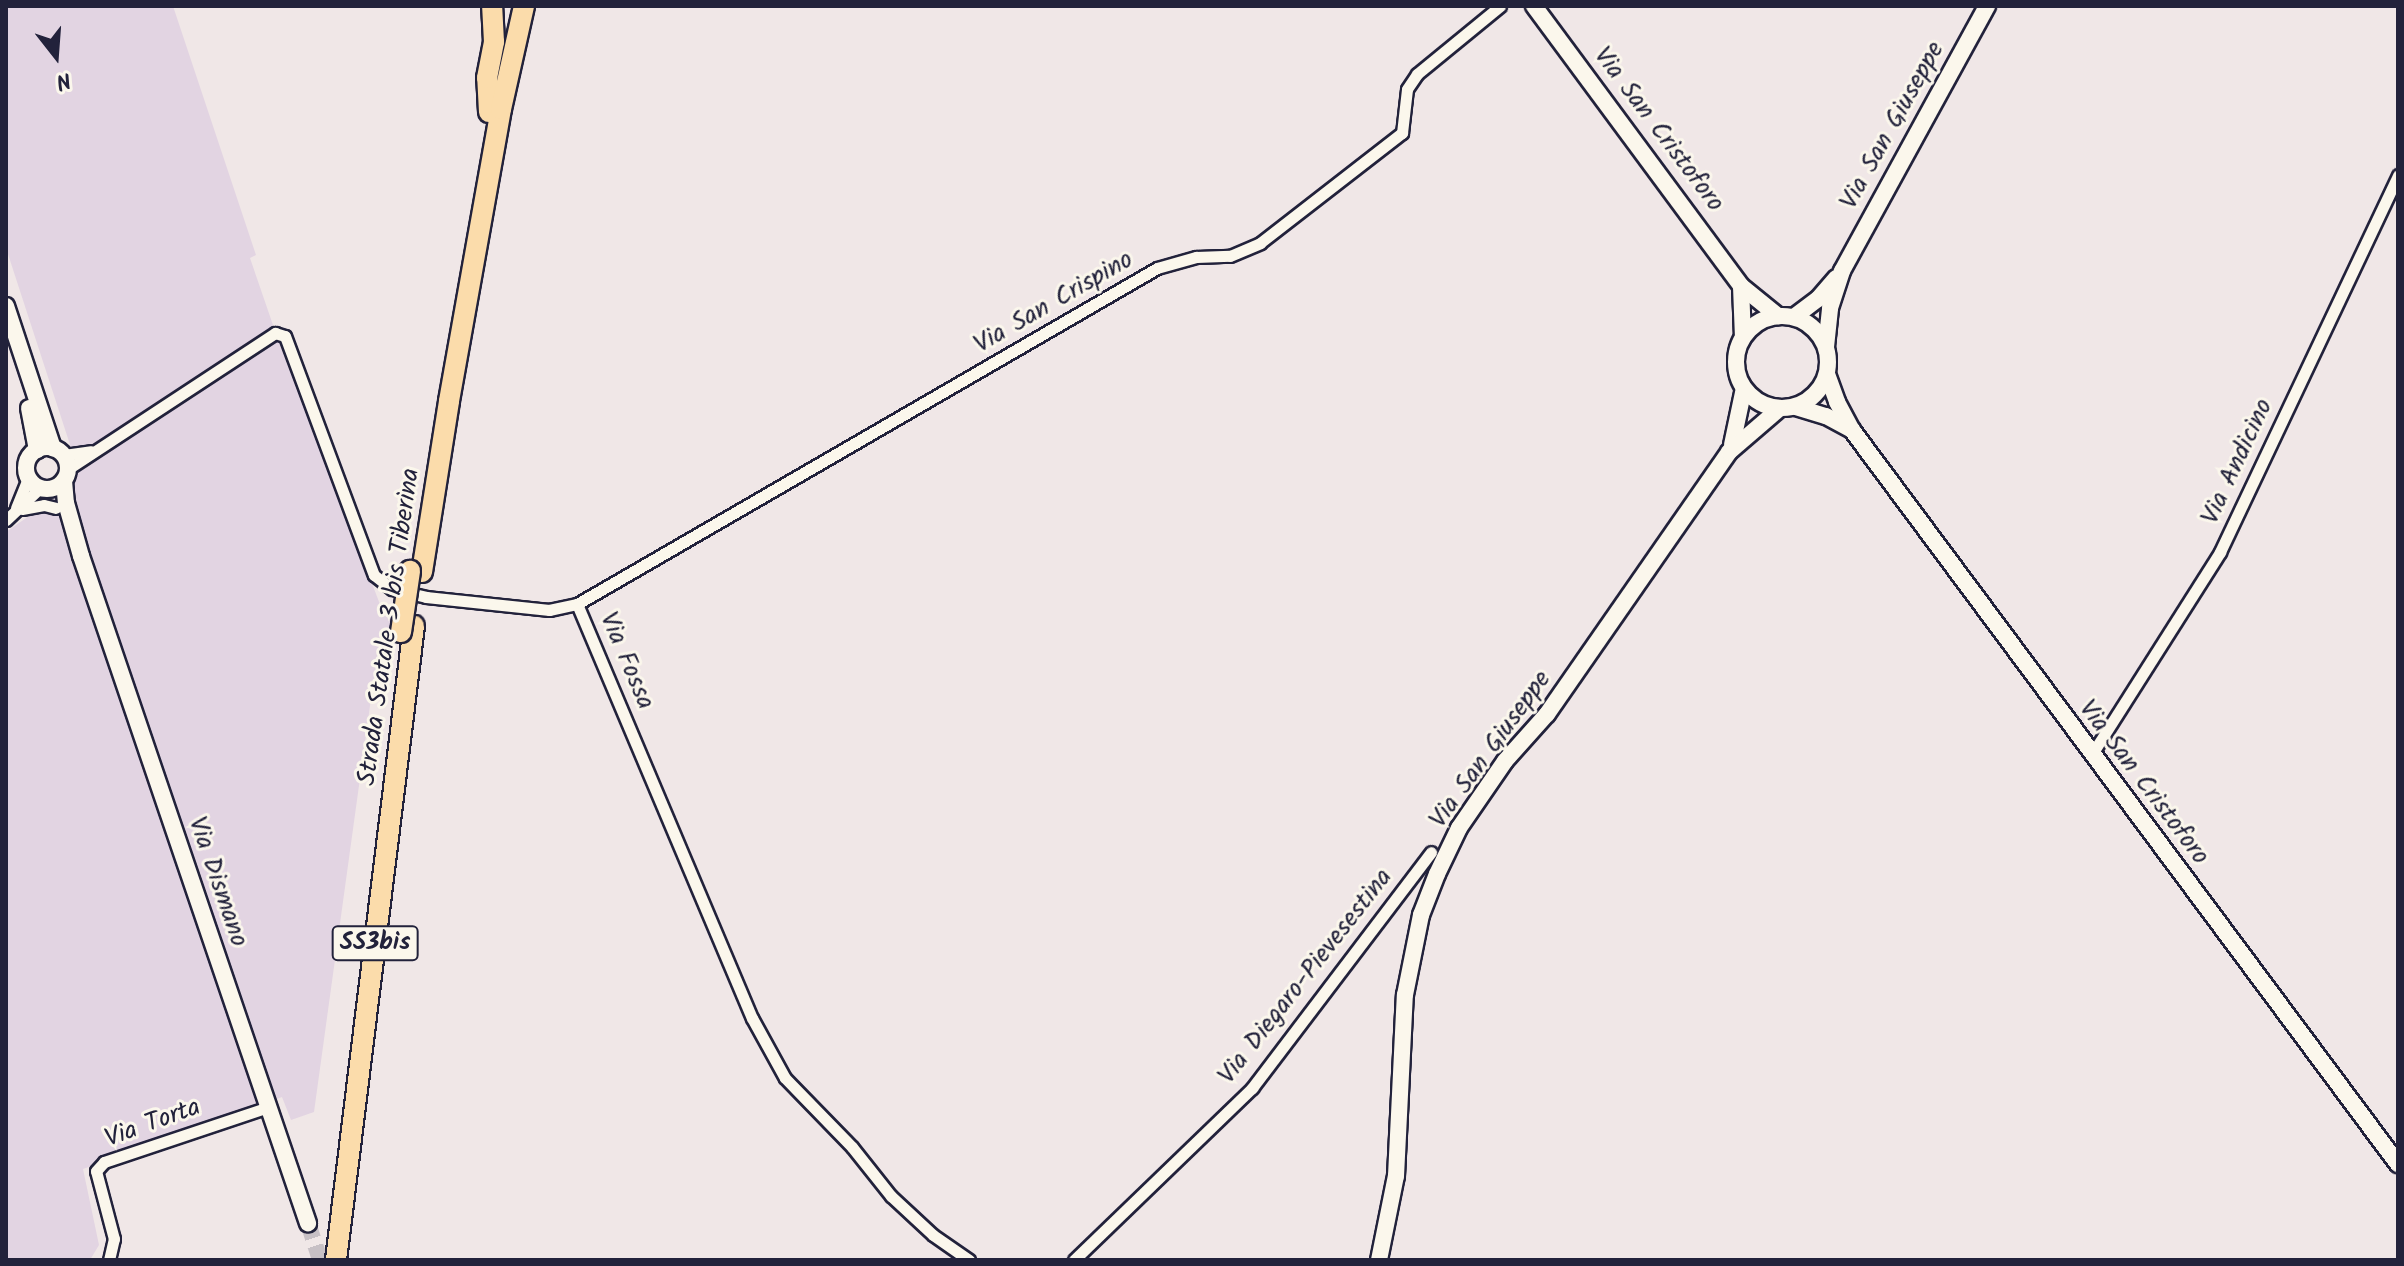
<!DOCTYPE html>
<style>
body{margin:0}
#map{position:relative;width:2404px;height:1266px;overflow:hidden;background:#f0e7e7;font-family:Kalam,sans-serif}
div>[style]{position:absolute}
.built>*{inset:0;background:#e2d4e2}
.secondary-tunnel>*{height:16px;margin-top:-8px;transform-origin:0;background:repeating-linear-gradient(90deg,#c7c0c5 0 16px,transparent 0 24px)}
.roads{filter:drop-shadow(2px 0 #22223b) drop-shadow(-2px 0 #22223b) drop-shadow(0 2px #22223b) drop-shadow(0 -2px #22223b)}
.street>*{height:11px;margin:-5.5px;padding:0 5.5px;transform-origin:5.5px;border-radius:5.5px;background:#fbf7ec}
.secondary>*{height:16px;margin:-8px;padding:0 8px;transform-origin:8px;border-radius:8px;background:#fbf7ec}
.secondary>.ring{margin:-8px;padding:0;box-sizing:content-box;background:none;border:16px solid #fbf7ec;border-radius:50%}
.highway>*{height:20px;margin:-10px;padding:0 10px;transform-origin:10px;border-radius:10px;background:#fbdcab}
.bridges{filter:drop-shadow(2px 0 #22223b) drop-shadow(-2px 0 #22223b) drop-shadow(0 2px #22223b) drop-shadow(0 -2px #22223b)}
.highway-bridge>*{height:20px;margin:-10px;padding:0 10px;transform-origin:10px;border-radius:10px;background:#fbdcab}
span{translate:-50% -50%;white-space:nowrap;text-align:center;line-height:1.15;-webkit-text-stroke:6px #fbf7ec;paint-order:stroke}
.shield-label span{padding:2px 6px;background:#fbf7ec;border:2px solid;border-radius:6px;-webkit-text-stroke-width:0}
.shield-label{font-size:24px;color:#22223b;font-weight:700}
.street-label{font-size:26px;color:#22223b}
.frame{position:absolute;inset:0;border:8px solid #22223b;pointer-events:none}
.north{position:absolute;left:16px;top:16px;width:80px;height:80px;-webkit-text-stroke:6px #fbf7ec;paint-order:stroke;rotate:163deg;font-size:22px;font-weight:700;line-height:32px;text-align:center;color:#22223b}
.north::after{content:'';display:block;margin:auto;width:28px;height:36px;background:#22223b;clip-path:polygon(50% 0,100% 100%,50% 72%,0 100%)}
</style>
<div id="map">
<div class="built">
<div style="clip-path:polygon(6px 6px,173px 6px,256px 255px,250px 258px,274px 328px,381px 607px,397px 606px,396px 634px,373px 684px,314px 1112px,291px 1120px,282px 1097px,83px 1169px,99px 1245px,90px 1260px,6px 1260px,6px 532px,68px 489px,75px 460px,6px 248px)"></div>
</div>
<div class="secondary-tunnel">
<div style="left:308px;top:1223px;width:39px;rotate:72deg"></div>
</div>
<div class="roads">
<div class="street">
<div style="left:64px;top:455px;width:27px;rotate:-8deg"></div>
<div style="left:68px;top:469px;width:248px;rotate:-33.3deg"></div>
<div style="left:275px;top:333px;width:10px;rotate:17deg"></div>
<div style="left:285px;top:336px;width:255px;rotate:69.6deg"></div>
<div style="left:374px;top:575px;width:23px;rotate:38deg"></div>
<div style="left:392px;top:589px;width:35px;rotate:13deg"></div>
<div style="left:426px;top:597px;width:124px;rotate:6deg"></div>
<div style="left:549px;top:610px;width:29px;rotate:-12deg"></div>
<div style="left:577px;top:604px;width:449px;rotate:67.1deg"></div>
<div style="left:752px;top:1018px;width:68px;rotate:61.2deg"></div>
<div style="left:785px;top:1078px;width:96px;rotate:45.8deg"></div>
<div style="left:852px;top:1147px;width:63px;rotate:51.5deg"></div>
<div style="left:891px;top:1196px;width:57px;rotate:42.9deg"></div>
<div style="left:933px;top:1235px;width:44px;rotate:34.8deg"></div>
<div style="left:16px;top:508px;width:32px;rotate:-68deg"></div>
<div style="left:22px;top:509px;width:22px;rotate:-10deg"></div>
<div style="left:44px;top:505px;width:12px;rotate:14deg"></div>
<div style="left:6px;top:520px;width:47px;rotate:-43.3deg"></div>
<div style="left:577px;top:604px;width:670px;rotate:-30.08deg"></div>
<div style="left:1157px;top:268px;width:41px;rotate:-15.8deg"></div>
<div style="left:1196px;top:257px;width:34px;rotate:-2deg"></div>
<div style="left:1230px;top:256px;width:33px;rotate:-23deg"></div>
<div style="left:1260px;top:243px;width:180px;rotate:-37.8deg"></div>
<div style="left:1402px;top:133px;width:44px;rotate:-83.5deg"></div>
<div style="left:1407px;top:89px;width:18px;rotate:-56deg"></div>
<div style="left:1417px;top:74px;width:107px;rotate:-39.3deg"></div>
<div style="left:2092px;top:754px;width:239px;rotate:-57.6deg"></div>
<div style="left:2220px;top:552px;width:417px;rotate:-64.7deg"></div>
<div style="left:109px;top:1260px;width:22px;rotate:-77deg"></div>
<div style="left:114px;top:1239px;width:70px;rotate:-104.8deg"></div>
<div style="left:96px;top:1171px;width:12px;rotate:-48deg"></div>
<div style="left:104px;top:1162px;width:173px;rotate:-18.5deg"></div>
<div style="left:1074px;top:1260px;width:248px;rotate:-44deg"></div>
<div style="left:1252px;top:1088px;width:296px;rotate:-52.8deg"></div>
</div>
<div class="secondary">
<div style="left:1534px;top:6px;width:348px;rotate:53.5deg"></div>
<div style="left:1741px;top:286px;width:48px;rotate:39deg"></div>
<div style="left:1741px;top:286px;width:51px;rotate:87.8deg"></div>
<div style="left:6px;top:306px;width:150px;rotate:71.7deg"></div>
<div class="ring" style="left:1736px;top:316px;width:76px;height:76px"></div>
<div style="left:1794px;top:317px;width:30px;rotate:-37deg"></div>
<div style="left:1818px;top:299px;width:28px;rotate:-49deg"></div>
<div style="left:1826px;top:347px;width:39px;rotate:-84deg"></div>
<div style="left:1830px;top:308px;width:39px;rotate:-72deg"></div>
<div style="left:1842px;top:271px;width:302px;rotate:-61.3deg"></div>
<div style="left:1827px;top:374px;width:30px;rotate:70deg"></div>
<div style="left:1837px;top:402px;width:32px;rotate:62deg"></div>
<div style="left:1852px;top:430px;width:915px;rotate:53.36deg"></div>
<div style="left:1796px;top:407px;width:31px;rotate:17deg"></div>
<div style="left:1826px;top:416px;width:30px;rotate:28deg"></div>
<div style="left:29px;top:408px;width:43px;rotate:79.2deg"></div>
<div style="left:1732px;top:445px;width:58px;rotate:-78.1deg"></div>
<div class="ring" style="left:26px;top:447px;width:26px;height:26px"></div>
<div style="left:64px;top:481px;width:22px;rotate:85deg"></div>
<div style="left:66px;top:503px;width:55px;rotate:74.2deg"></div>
<div style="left:81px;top:556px;width:705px;rotate:71.21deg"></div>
<div style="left:1379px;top:1260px;width:86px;rotate:-78.6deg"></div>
<div style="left:1396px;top:1176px;width:181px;rotate:-87.2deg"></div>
<div style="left:1405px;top:995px;width:82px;rotate:-78.7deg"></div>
<div style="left:1421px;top:915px;width:44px;rotate:-68.7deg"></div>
<div style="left:1437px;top:874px;width:51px;rotate:-64.4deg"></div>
<div style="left:1459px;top:828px;width:81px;rotate:-55.5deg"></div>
<div style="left:1505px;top:761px;width:63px;rotate:-48.2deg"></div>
<div style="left:1547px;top:714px;width:319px;rotate:-55.2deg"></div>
<div style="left:1729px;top:452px;width:66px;rotate:-40.7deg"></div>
</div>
<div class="highway">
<div style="left:489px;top:112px;width:34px;rotate:-93deg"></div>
<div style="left:487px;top:78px;width:37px;rotate:-79deg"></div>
<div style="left:494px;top:42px;width:36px;rotate:-93deg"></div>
<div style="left:422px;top:572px;width:173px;rotate:-81deg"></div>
<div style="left:449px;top:401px;width:297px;rotate:-79.9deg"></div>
<div style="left:501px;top:109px;width:106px;rotate:-77.4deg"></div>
<div style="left:336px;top:1260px;width:639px;rotate:-82.99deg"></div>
</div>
</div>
<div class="bridges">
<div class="highway-bridge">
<div style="left:401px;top:632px;width:62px;rotate:-81.6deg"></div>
</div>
</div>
<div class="shield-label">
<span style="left:375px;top:943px">SS3bis</span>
</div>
<div class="street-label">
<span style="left:1893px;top:126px;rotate:-61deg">Via San Giuseppe</span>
<span style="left:1658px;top:130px;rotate:53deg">Via San Cristoforo</span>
<span style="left:1054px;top:303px;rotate:-30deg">Via San Crispino</span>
<span style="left:2238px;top:462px;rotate:-65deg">Via Andicino</span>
<span style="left:390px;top:627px;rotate:-82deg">Strada Statale 3 bis Tiberina</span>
<span style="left:626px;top:661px;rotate:67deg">Via Fossa</span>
<span style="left:1491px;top:750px;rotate:-54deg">Via San Giuseppe</span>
<span style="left:2143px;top:783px;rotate:53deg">Via San Cristoforo</span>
<span style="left:217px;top:882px;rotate:71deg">Via Dismano</span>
<span style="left:1306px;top:977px;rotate:-52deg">Via Diegaro-Pievesestina</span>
<span style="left:153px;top:1124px;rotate:-20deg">Via Torta</span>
</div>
<div class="frame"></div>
<div class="north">N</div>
</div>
